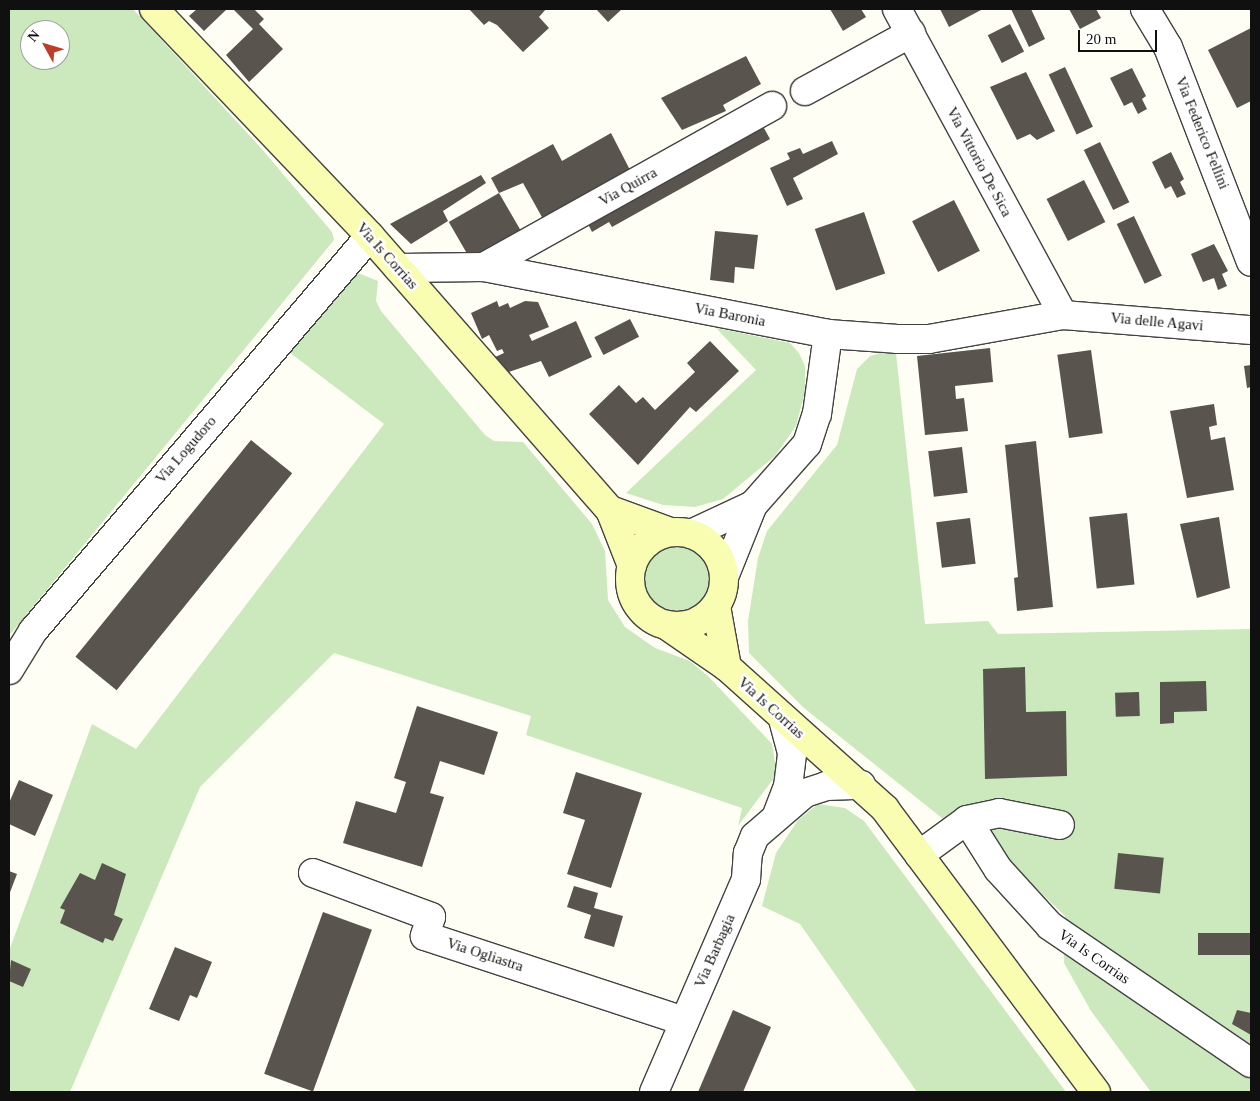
<!DOCTYPE html>
<style>
body{margin:0}
#map{position:relative;width:1260px;height:1101px;overflow:hidden;background:#fffef4;font-family:Georgia,serif}
div>[style]{position:absolute}
.green>*{inset:0;background:#cce9bd}
.round{border-radius:50%}
.building>*{inset:0;background:#59544d;transform-origin:0 0}
.roads{filter:drop-shadow(1px 0 #434343) drop-shadow(-1px 0 #434343) drop-shadow(0 1px #434343) drop-shadow(0 -1px #434343)}
.street>*{height:28px;margin:-14px;padding:0 14px;transform-origin:14px;border-radius:14px;background:#fff}
.secondary>*{height:28px;margin:-14px;padding:0 14px;transform-origin:14px;border-radius:14px;background:#f8fdb1}
.secondary>.ring{margin:-14px;padding:0;box-sizing:content-box;background:none;border:28px solid #f8fdb1;border-radius:50%}
span{translate:-50% -50%;white-space:nowrap;text-align:center;line-height:1.15;-webkit-text-stroke:5px #fff;paint-order:stroke}
.street-label{font-size:15px;color:#101010}
.frame{position:absolute;inset:0;border:10px solid #101010;pointer-events:none}
.north{position:absolute;left:20px;top:20px;width:50px;height:50px;box-sizing:border-box;background:#fff;border:1px solid #9f9f9f;border-radius:50%;rotate:309deg;font-size:14px;font-weight:700;line-height:20px;text-align:center;color:#101010}
.north::after{content:'';display:block;margin:auto;width:18px;height:22px;background:#be3d2a;clip-path:polygon(50% 0,100% 100%,50% 72%,0 100%)}
.scale{position:absolute;left:1078px;top:30px;width:79px;height:22px;box-sizing:border-box;border:2px solid #101010;border-top:0;padding-left:6px;font-size:15px;line-height:18px;white-space:nowrap;color:#101010;-webkit-text-stroke:4px #fff;paint-order:stroke}
</style>
<div id="map">
<div class="green">
<div style="clip-path:polygon(evenodd,9px 9px,133px 9px,261px 148px,332px 232px,334px 240px,9px 636px,9px 9px,30px 30px,60px 30px,60px 60px,30px 60px,30px 30px)"></div>
<div style="clip-path:polygon(358px 273px,378px 281px,376px 301px,381px 311px,485px 435px,494px 441px,523px 442px,592px 524px,605px 551px,608px 600px,625px 627px,655px 648px,690px 661px,709px 677px,772px 744px,777px 774px,738px 826px,742px 808px,526px 735px,531px 716px,334px 653px,200px 787px,70px 1092px,9px 1092px,9px 951px,92px 724px,136px 749px,384px 424px,289px 352px)"></div>
<div style="clip-path:polygon(716px 328px,790px 343px,799px 353px,805px 366px,805px 392px,796px 426px,775px 456px,723px 499px,695px 507px,663px 505px,626px 493px,756px 370px)"></div>
<div style="clip-path:polygon(884px 352px,896px 353px,925px 624px,988px 621px,998px 634px,1251px 629px,1251px 1092px,1151px 1092px,1091px 1011px,1064px 963px,1065px 916px,1015px 868px,947px 822px,804px 708px,749px 653px,748px 621px,758px 558px,767px 531px,837px 445px,857px 369px,870px 356px)"></div>
<div class="round" style="left:644px;top:546px;width:66px;height:66px"></div>
<div style="clip-path:polygon(818px 804px,845px 808px,864px 821px,1066px 1092px,917px 1092px,800px 924px,762px 906px,776px 853px,798px 820px)"></div>
</div>
<div class="building">
<div style="clip-path:polygon(197px 9px,227px 9px,204px 31px,189px 16px)"></div>
<div style="clip-path:polygon(233px 9px,254px 9px,264px 19px,259px 24px,283px 49px,249px 82px,226px 55px,253px 29px)"></div>
<div style="clip-path:polygon(469px 9px,546px 9px,539px 17px,549px 28px,523px 52px,497px 25px,489px 21px,484px 25px)"></div>
<div style="clip-path:polygon(596px 9px,622px 9px,608px 22px)"></div>
<div style="clip-path:polygon(830px 9px,861px 9px,866px 17px,843px 31px)"></div>
<div style="clip-path:polygon(940px 9px,980px 9px,981px 10px,949px 27px)"></div>
<div style="clip-path:polygon(1011px 9px,1031px 9px,1045px 39px,1029px 47px)"></div>
<div style="clip-path:polygon(1069px 9px,1096px 9px,1101px 18px,1080px 29px)"></div>
<div style="left:1010px;top:24px;width:31px;height:25px;rotate:63deg"></div>
<div style="clip-path:polygon(1251px 28px,1251px 101px,1237px 108px,1208px 50px)"></div>
<div style="clip-path:polygon(746px 56px,761px 84px,723px 105px,726px 111px,682px 130px,661px 98px)"></div>
<div style="left:1065px;top:67px;width:66px;height:18px;rotate:65deg"></div>
<div style="clip-path:polygon(1132px 68px,1146px 96px,1142px 99px,1147px 109px,1138px 114px,1132px 102px,1124px 106px,1110px 78px)"></div>
<div style="clip-path:polygon(1026px 72px,1055px 131px,1037px 140px,1030px 134px,1017px 140px,990px 87px)"></div>
<div style="clip-path:polygon(759px 119px,770px 139px,612px 227px,609px 222px,592px 232px,584px 216px)"></div>
<div style="clip-path:polygon(611px 133px,630px 170px,543px 219px,523px 183px,499px 193px,491px 178px,553px 144px,562px 161px)"></div>
<div style="clip-path:polygon(832px 141px,838px 154px,793px 178px,803px 199px,787px 206px,770px 168px,790px 159px,787px 153px,800px 148px,803px 154px)"></div>
<div style="left:1100px;top:142px;width:67px;height:18px;rotate:64deg"></div>
<div style="clip-path:polygon(1171px 152px,1184px 179px,1180px 182px,1186px 194px,1177px 198px,1171px 186px,1165px 189px,1152px 162px)"></div>
<div style="clip-path:polygon(481px 175px,486px 183px,443px 211px,448px 221px,411px 244px,390px 224px)"></div>
<div style="left:1084px;top:180px;width:47px;height:42px;rotate:63deg"></div>
<div style="left:499px;top:193px;width:44px;height:58px;rotate:60deg"></div>
<div style="left:954px;top:200px;width:57px;height:47px;rotate:63deg"></div>
<div style="left:864px;top:212px;width:65px;height:52px;rotate:71deg"></div>
<div style="left:1134px;top:216px;width:66px;height:19px;rotate:65deg"></div>
<div style="clip-path:polygon(715px 231px,758px 235px,754px 269px,735px 267px,734px 283px,710px 280px)"></div>
<div style="clip-path:polygon(1214px 244px,1228px 271px,1222px 274px,1227px 286px,1218px 290px,1214px 278px,1203px 282px,1191px 254px)"></div>
<div style="clip-path:polygon(497px 301px,499px 307px,508px 303px,510px 308px,525px 301px,538px 302px,549px 327px,529px 335px,532px 341px,576px 321px,592px 357px,549px 377px,541px 361px,506px 373px,493px 358px,504px 353px,502px 349px,497px 351px,489px 335px,482px 339px,471px 313px)"></div>
<div style="left:630px;top:319px;width:20px;height:40px;rotate:63deg"></div>
<div style="clip-path:polygon(710px 341px,739px 371px,696px 412px,690px 407px,638px 465px,589px 414px,619px 385px,636px 403px,643px 397px,655px 410px,695px 372px,687px 363px)"></div>
<div style="clip-path:polygon(990px 348px,993px 382px,955px 386px,956px 399px,964px 398px,968px 431px,925px 435px,917px 356px)"></div>
<div style="left:1091px;top:350px;width:84px;height:34px;rotate:82deg"></div>
<div style="clip-path:polygon(1251px 365px,1251px 387px,1247px 388px,1244px 366px)"></div>
<div style="clip-path:polygon(1214px 404px,1217px 425px,1209px 427px,1211px 440px,1225px 437px,1234px 490px,1187px 498px,1170px 411px)"></div>
<div style="left:251px;top:440px;width:53px;height:279px;rotate:39deg"></div>
<div style="clip-path:polygon(1036px 441px,1053px 607px,1017px 611px,1014px 578px,1018px 577px,1005px 445px)"></div>
<div style="left:962px;top:447px;width:46px;height:34px;rotate:83deg"></div>
<div style="left:1127px;top:513px;width:72px;height:38px;rotate:84deg"></div>
<div style="clip-path:polygon(1219px 517px,1230px 588px,1197px 598px,1180px 524px)"></div>
<div style="left:970px;top:518px;width:46px;height:34px;rotate:83deg"></div>
<div style="clip-path:polygon(1025px 667px,1026px 712px,1066px 711px,1067px 776px,985px 779px,983px 669px)"></div>
<div style="clip-path:polygon(1206px 681px,1207px 711px,1174px 712px,1174px 723px,1160px 724px,1160px 682px)"></div>
<div style="left:1139px;top:692px;width:24px;height:24px;rotate:88deg"></div>
<div style="clip-path:polygon(417px 706px,498px 732px,484px 775px,440px 761px,430px 793px,444px 797px,422px 867px,343px 843px,356px 801px,396px 813px,406px 782px,394px 778px)"></div>
<div style="clip-path:polygon(576px 772px,642px 793px,611px 888px,567px 874px,585px 820px,563px 813px)"></div>
<div style="clip-path:polygon(19px 780px,53px 795px,35px 836px,9px 824px,9px 803px)"></div>
<div style="left:1118px;top:853px;width:46px;height:36px;rotate:6deg"></div>
<div style="clip-path:polygon(102px 863px,126px 874px,114px 915px,123px 919px,113px 941px,105px 938px,103px 943px,60px 923px,65px 910px,60px 908px,80px 873px,95px 880px)"></div>
<div style="clip-path:polygon(9px 871px,17px 874px,9px 895px)"></div>
<div style="clip-path:polygon(574px 886px,598px 893px,594px 908px,623px 916px,614px 947px,584px 938px,591px 915px,567px 907px)"></div>
<div style="left:323px;top:912px;width:52px;height:172px;rotate:20deg"></div>
<div style="left:1198px;top:933px;width:53px;height:22px"></div>
<div style="clip-path:polygon(175px 947px,212px 962px,197px 998px,190px 995px,179px 1021px,149px 1009px)"></div>
<div style="clip-path:polygon(11px 960px,31px 969px,23px 987px,9px 981px)"></div>
<div style="clip-path:polygon(733px 1010px,771px 1027px,743px 1092px,698px 1092px)"></div>
<div style="clip-path:polygon(1237px 1010px,1251px 1013px,1251px 1035px,1232px 1024px)"></div>
</div>
<div class="roads">
<div class="street">
<div style="left:897px;top:9px;width:348px;rotate:61.5deg"></div>
<div style="left:1145px;top:9px;width:44px;rotate:58.8deg"></div>
<div style="left:1168px;top:47px;width:230px;rotate:68.9deg"></div>
<div style="left:805px;top:91px;width:121px;rotate:-28.7deg"></div>
<div style="left:484px;top:267px;width:330px;rotate:-29.2deg"></div>
<div style="left:398px;top:268px;width:86px;rotate:-0.7deg"></div>
<div style="left:484px;top:267px;width:350px;rotate:11deg"></div>
<div style="left:828px;top:334px;width:69px;rotate:4.1deg"></div>
<div style="left:897px;top:339px;width:32px"></div>
<div style="left:929px;top:339px;width:136px;rotate:-10.2deg"></div>
<div style="left:1063px;top:315px;width:189px;rotate:4.6deg"></div>
<div style="left:691px;top:534px;width:68px;rotate:-25.1deg"></div>
<div style="left:753px;top:505px;width:81px;rotate:-48.5deg"></div>
<div style="left:807px;top:444px;width:32px;rotate:-72deg"></div>
<div style="left:817px;top:414px;width:81px;rotate:-82.2deg"></div>
<div style="left:724px;top:577px;width:78px;rotate:-68.1deg"></div>
<div style="left:9px;top:670px;width:46px;rotate:-58.4deg"></div>
<div style="left:33px;top:631px;width:519px;rotate:-49.53deg"></div>
<div style="left:777px;top:815px;width:30px;rotate:-69deg"></div>
<div style="left:788px;top:787px;width:34px;rotate:-83deg"></div>
<div style="left:792px;top:753px;width:34px;rotate:-105deg"></div>
<div style="left:967px;top:820px;width:58px;rotate:57.7deg"></div>
<div style="left:998px;top:869px;width:77px;rotate:47.6deg"></div>
<div style="left:1050px;top:926px;width:243px;rotate:34.3deg"></div>
<div style="left:919px;top:855px;width:59px;rotate:-36.1deg"></div>
<div style="left:967px;top:820px;width:33px;rotate:-12deg"></div>
<div style="left:999px;top:813px;width:62px;rotate:11.1deg"></div>
<div style="left:313px;top:873px;width:126px;rotate:20.4deg"></div>
<div style="left:431px;top:917px;width:20px;rotate:108deg"></div>
<div style="left:425px;top:936px;width:273px;rotate:18.2deg"></div>
<div style="left:654px;top:1092px;width:232px;rotate:-66.6deg"></div>
<div style="left:746px;top:879px;width:26px;rotate:-86deg"></div>
<div style="left:748px;top:853px;width:18px;rotate:-68deg"></div>
<div style="left:755px;top:836px;width:66px;rotate:-40.7deg"></div>
<div style="left:805px;top:793px;width:22px;rotate:-18deg"></div>
<div style="left:826px;top:786px;width:35px;rotate:-2deg"></div>
</div>
<div class="secondary">
<div style="left:154px;top:9px;width:313px;rotate:46.4deg"></div>
<div style="left:370px;top:236px;width:364px;rotate:48.8deg"></div>
<div style="left:610px;top:510px;width:60px;rotate:68.6deg"></div>
<div style="left:610px;top:510px;width:64px;rotate:20.1deg"></div>
<div class="ring" style="left:630px;top:532px;width:66px;height:66px"></div>
<div style="left:716px;top:606px;width:62px;rotate:79.8deg"></div>
<div style="left:666px;top:625px;width:74px;rotate:34.5deg"></div>
<div style="left:727px;top:667px;width:212px;rotate:41.9deg"></div>
<div style="left:885px;top:809px;width:353px;rotate:53.3deg"></div>
</div>
</div>
<div class="street-label">
<span style="left:1202px;top:133px;rotate:68deg">Via Federico Fellini</span>
<span style="left:979px;top:162px;rotate:62deg">Via Vittorio De Sica</span>
<span style="left:628px;top:187px;rotate:-29deg">Via Quirra</span>
<span style="left:387px;top:256px;rotate:48deg">Via Is Corrias</span>
<span style="left:730px;top:315px;rotate:11deg">Via Baronia</span>
<span style="left:1157px;top:322px;rotate:5deg">Via delle Agavi</span>
<span style="left:186px;top:450px;rotate:-49deg">Via Logudoro</span>
<span style="left:771px;top:708px;rotate:42deg">Via Is Corrias</span>
<span style="left:715px;top:951px;rotate:-66deg">Via Barbagia</span>
<span style="left:485px;top:955px;rotate:18deg">Via Ogliastra</span>
<span style="left:1094px;top:957px;rotate:35deg">Via Is Corrias</span>
</div>
<div class="frame"></div>
<div class="north">N</div>
<div class="scale">20 m</div>
</div>
